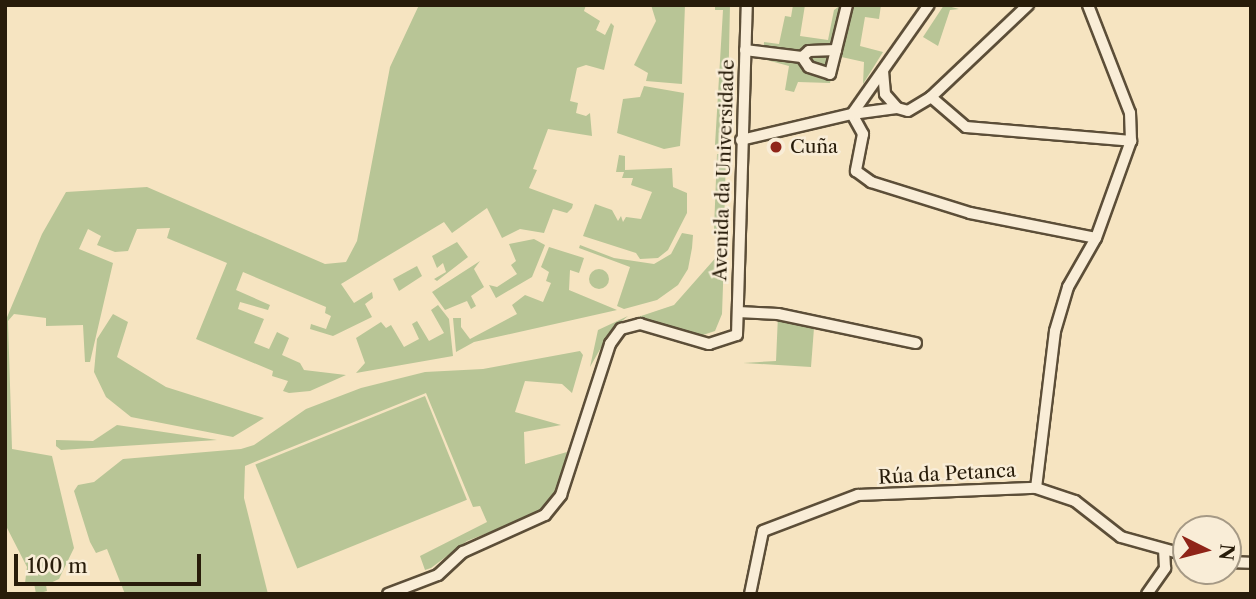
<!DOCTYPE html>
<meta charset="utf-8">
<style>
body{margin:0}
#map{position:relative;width:1256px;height:599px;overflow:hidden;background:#f6e4c1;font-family:"Libre Caslon Text",serif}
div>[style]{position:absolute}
.green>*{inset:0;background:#b8c596;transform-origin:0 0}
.round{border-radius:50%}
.roads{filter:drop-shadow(2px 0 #5c4e38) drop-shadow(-2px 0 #5c4e38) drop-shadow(0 2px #5c4e38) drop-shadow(0 -2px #5c4e38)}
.minor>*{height:10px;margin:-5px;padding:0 5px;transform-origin:5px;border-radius:5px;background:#f9edd7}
.dots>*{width:19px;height:19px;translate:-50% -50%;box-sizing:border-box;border:4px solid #f9edd7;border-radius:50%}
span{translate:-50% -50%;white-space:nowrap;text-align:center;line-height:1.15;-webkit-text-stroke:5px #f9edd7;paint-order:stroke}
.poi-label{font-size:19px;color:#281c0a}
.left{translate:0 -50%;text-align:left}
.street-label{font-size:19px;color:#281c0a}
.frame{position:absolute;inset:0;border:7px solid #281c0a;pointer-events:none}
.north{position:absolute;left:1172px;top:515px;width:70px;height:70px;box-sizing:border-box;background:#f9edd7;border:2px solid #a59985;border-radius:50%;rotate:96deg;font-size:19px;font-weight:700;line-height:28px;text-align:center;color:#281c0a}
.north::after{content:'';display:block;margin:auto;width:24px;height:32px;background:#8f2418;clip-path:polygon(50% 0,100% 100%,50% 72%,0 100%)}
.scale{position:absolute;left:14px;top:554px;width:187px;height:32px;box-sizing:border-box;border:4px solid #281c0a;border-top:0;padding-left:9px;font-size:21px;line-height:24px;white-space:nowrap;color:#281c0a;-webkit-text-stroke:5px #f9edd7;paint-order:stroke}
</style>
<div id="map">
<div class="green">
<div style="clip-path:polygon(419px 5px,586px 5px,584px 11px,600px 21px,596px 30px,605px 35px,611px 23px,614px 26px,604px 70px,586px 65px,577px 68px,570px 101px,578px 103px,576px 113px,586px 116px,590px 113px,592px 136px,548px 129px,533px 169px,537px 170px,529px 188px,573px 204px,572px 208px,567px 213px,553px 209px,544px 233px,520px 229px,502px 238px,487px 208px,452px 233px,444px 222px,341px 284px,354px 303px,372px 292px,373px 298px,365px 304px,372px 317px,333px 336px,310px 329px,311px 324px,326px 329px,331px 316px,325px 313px,326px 307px,243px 272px,236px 290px,270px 305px,268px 310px,240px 302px,238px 309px,264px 319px,254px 343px,269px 349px,277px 332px,289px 338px,282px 355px,300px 363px,304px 370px,346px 375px,310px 391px,289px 393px,283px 391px,288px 381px,272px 376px,273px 371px,196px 339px,227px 263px,167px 238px,170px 228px,137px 229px,128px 251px,115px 252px,97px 245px,101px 236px,88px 229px,79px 249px,113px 263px,90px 362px,85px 362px,83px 325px,46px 326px,46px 318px,14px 314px,8px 321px,12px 449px,52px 456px,74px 548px,59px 579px,46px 585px,47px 591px,36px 594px,34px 583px,25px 583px,27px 567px,5px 524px,5px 322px,42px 234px,66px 192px,147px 187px,325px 264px,346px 262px,357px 241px,390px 67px)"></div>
<div style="clip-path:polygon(651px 5px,685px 5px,682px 84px,646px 81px,648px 73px,634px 65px,656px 21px)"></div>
<div style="clip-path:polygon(715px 5px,730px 5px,727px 145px,715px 145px,723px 10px,715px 10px)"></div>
<div style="clip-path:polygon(793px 5px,805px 5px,800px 36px,828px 40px,834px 10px,841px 5px,881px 5px,879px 19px,865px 17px,860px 46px,883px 52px,863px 84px,864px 62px,837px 56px,830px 83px,798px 82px,794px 92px,785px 90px,789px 66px,763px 59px,764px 42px,779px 44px,785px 16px,791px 17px)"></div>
<div style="clip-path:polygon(944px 5px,959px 9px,950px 10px,938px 46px,923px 37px)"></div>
<div style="clip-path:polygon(644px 86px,684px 93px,680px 146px,664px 149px,617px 133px,623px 99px,640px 97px)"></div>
<div style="clip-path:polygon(717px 154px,726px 154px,724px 231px,718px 239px,720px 229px,714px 229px)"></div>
<div style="clip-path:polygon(619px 155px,625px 156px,625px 170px,672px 168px,673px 187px,687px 193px,687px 213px,668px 250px,658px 258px,640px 259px,636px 253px,583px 236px,595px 204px,612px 210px,618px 221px,621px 216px,623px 222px,626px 217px,641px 219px,652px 192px,631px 185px,633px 178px,622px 178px,624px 172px,616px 172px)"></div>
<div style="clip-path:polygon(682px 233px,693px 235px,692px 248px,688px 269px,678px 285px,657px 300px,624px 309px,617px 306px,630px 267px,579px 248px,580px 245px,614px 258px,654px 264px,671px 254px)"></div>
<div style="clip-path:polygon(534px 239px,545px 245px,532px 277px,496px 298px,489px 285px,497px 287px,517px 274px,511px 265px,516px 261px,509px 244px)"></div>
<div style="clip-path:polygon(457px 242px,468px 257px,437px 281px,434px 279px,446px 272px,443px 263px,437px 268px,432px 256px)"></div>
<div style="clip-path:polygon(549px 247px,584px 258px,579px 273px,570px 270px,569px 290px,617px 310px,474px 342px,456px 352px,453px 318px,461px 318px,461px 327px,470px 339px,517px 314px,512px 305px,525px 295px,543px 302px,551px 283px,546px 281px,549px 272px,541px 267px)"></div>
<div style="clip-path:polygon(719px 254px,724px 257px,722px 314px,715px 331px,697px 337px,635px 318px,674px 305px)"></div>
<div style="clip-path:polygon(480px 261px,474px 269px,484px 287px,471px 296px,476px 306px,471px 309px,467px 301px,445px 310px,432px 292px)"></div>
<div style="clip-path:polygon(417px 266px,422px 276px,399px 291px,393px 279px)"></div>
<div class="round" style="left:589px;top:269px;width:20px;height:20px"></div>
<div style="clip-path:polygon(438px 305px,449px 319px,453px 356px,356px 373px,365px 363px,356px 338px,381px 322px,386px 328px,391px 325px,404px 347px,419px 339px,412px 324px,417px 321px,429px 341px,444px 333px,431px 310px)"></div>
<div style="clip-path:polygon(113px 314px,128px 322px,117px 357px,166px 387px,264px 418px,233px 437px,131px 417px,106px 397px,94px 372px,97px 339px)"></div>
<div style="clip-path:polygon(778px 315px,814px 328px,811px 367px,743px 363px,776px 361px)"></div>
<div style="clip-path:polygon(628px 316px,611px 330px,590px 367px,598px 330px)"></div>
<div style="clip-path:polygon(580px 351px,583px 355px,572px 393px,562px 384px,525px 381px,515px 412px,561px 425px,524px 432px,525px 464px,567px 452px,557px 497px,534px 515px,467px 541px,431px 568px,425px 570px,420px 556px,487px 522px,480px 506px,473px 507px,426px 393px,245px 466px,244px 498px,268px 594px,125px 594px,107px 549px,96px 553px,90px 542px,74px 491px,78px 485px,94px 482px,123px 459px,241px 449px,254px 445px,306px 409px,361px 388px,425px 372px,483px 369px)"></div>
<div style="left:425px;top:396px;width:112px;height:183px;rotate:68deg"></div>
<div style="clip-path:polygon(117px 425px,217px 440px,61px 450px,56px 446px,56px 440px,93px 441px)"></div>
</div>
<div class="roads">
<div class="minor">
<div style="left:745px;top:50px;width:57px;rotate:7deg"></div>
<div style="left:802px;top:57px;width:12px;rotate:55deg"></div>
<div style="left:809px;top:67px;width:22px;rotate:18deg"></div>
<div style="left:830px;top:74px;width:25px;rotate:-76deg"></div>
<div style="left:836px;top:50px;width:27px;rotate:178deg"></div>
<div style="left:809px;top:51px;width:9px;rotate:139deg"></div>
<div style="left:836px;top:50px;width:46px;rotate:-76.3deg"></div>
<div style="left:883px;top:71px;width:23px;rotate:85deg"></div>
<div style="left:885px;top:94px;width:18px;rotate:49deg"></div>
<div style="left:931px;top:97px;width:46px;rotate:40.6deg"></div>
<div style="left:966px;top:127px;width:166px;rotate:4.8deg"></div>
<div style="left:852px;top:114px;width:23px;rotate:61deg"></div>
<div style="left:863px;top:134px;width:38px;rotate:101deg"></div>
<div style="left:856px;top:171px;width:19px;rotate:36deg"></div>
<div style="left:871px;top:182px;width:104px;rotate:17.4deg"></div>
<div style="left:970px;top:213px;width:128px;rotate:11.2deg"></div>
<div style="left:852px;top:114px;width:133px;rotate:-54.8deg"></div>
<div style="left:741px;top:140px;width:114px;rotate:-13.2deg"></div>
<div style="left:852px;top:114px;width:45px;rotate:-7.6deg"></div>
<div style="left:897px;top:108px;width:11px;rotate:15deg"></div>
<div style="left:908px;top:111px;width:27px;rotate:-31deg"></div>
<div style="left:931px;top:97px;width:134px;rotate:-43.5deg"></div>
<div style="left:738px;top:312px;width:40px;rotate:2.9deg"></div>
<div style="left:778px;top:314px;width:141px;rotate:11.9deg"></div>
<div style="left:1036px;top:488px;width:158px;rotate:-83.1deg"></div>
<div style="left:1055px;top:331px;width:46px;rotate:-73.5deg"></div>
<div style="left:1068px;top:287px;width:56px;rotate:-60.3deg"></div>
<div style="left:1096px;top:238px;width:103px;rotate:-70.2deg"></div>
<div style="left:1131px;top:141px;width:28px;rotate:-92deg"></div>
<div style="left:1130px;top:113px;width:116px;rotate:-111.3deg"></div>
<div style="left:1228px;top:562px;width:23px;rotate:2deg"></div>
<div style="left:388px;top:594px;width:53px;rotate:-20.8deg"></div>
<div style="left:438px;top:575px;width:34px;rotate:-43deg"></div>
<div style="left:463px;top:552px;width:90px;rotate:-24.3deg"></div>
<div style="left:545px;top:515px;width:26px;rotate:-51deg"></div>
<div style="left:561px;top:495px;width:159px;rotate:-72deg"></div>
<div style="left:610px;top:344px;width:19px;rotate:-54deg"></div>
<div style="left:621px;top:329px;width:20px;rotate:-15deg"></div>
<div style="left:640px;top:324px;width:72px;rotate:16.2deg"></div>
<div style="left:709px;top:344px;width:29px;rotate:-18deg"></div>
<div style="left:737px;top:335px;width:330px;rotate:-88.3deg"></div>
<div style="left:750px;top:594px;width:64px;rotate:-78.3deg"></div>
<div style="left:763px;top:531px;width:102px;rotate:-20.8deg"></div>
<div style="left:858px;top:495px;width:178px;rotate:-2.3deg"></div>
<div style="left:1036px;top:488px;width:41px;rotate:18.4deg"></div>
<div style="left:1075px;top:501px;width:58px;rotate:38deg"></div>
<div style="left:1121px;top:537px;width:67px;rotate:15.5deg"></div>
<div style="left:1147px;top:594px;width:32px;rotate:-55deg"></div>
<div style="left:1165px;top:568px;width:18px;rotate:-93deg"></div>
</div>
</div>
<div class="dots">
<div style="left:776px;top:147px;background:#8f2418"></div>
</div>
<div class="poi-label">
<span class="left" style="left:790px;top:147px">Cuña</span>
</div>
<div class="street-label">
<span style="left:724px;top:170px;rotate:-88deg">Avenida da Universidade</span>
<span style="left:947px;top:474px;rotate:-3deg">Rúa da Petanca</span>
</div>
<div class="frame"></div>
<div class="north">N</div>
<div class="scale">100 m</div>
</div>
